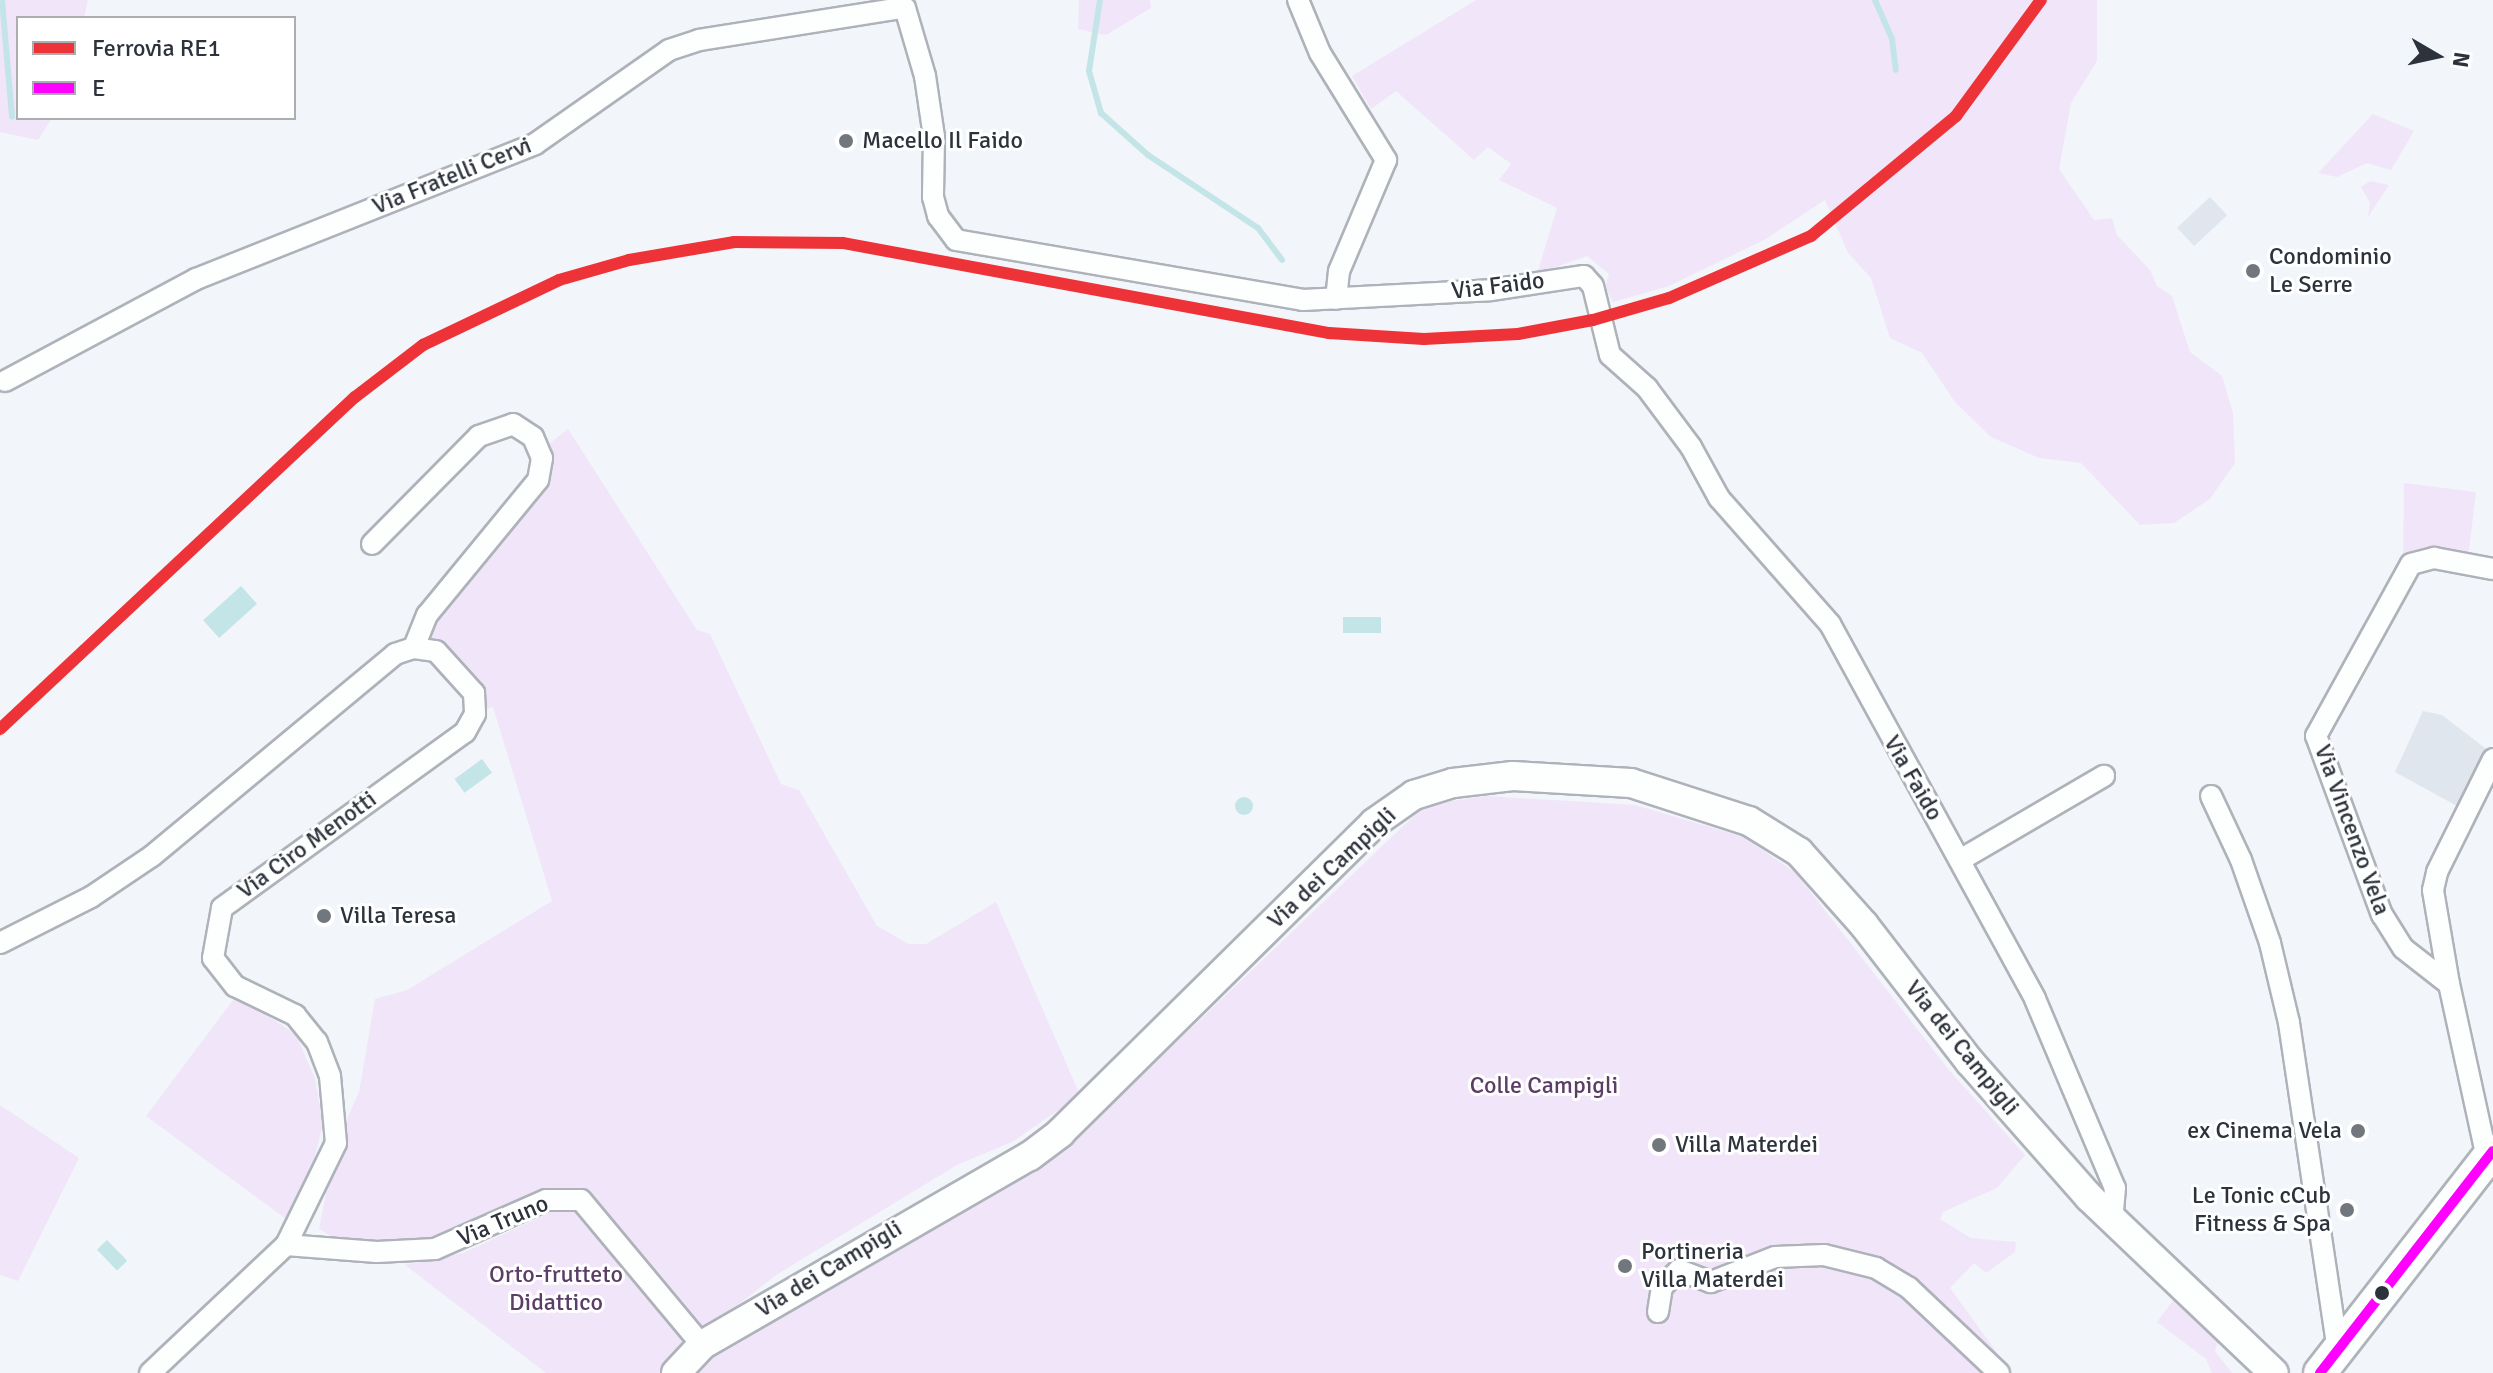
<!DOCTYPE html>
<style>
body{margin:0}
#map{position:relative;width:2493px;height:1373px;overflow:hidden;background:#f2f5fa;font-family:Signika,sans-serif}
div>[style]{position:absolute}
.built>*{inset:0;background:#dfe6ee;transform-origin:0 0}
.green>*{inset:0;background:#f1e6f9}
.water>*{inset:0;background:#c3e5e7;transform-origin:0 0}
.round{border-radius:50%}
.stream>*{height:6px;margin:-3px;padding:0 3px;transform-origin:3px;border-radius:3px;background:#c3e5e7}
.roads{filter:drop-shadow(2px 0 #aeb2b9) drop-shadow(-2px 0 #aeb2b9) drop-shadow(0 2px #aeb2b9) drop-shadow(0 -2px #aeb2b9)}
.street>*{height:20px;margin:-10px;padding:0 10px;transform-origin:10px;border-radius:10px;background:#fdfefe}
.secondary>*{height:28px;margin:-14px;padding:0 14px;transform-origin:14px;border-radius:14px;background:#fdfefe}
.primary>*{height:32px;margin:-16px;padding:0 16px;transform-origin:16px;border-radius:16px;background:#fdfefe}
.bus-1>*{height:10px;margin:-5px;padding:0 5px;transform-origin:5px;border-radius:5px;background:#f0f}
.rail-1>*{height:12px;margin:-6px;padding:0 6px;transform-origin:6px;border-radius:6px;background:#ee3338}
.dots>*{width:22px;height:22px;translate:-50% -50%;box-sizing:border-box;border:4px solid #fff;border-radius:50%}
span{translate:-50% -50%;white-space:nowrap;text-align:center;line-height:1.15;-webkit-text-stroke:6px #fff;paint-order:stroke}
.poi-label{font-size:24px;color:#2d333c}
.left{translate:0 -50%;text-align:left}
.right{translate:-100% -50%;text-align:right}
.street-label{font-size:24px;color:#2d333c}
.park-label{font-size:24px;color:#5c3d67}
.legend{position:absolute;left:16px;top:16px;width:280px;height:104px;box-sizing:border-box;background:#fff;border:2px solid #abadb1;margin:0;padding:10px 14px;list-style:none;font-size:24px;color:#2d333c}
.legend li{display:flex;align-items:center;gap:16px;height:40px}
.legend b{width:40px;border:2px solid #abadb1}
.north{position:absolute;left:2397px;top:16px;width:80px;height:80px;-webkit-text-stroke:6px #fff;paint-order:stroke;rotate:99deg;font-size:22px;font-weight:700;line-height:32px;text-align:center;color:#2d333c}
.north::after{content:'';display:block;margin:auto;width:28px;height:36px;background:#2d333c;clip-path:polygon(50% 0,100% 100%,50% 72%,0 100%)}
</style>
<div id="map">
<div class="built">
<div style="left:2210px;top:197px;width:25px;height:45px;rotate:47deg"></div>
<div style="clip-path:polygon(2423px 711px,2442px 715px,2489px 751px,2457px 806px,2395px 772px)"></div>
</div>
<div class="green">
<div style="clip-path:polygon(0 0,88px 0,84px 18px,18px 18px,18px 118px,52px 118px,38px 140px,0 132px)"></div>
<div style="clip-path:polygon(1079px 0,1150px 0,1151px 8px,1106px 35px,1078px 29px)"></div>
<div style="clip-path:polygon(1476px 0,2097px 0,2097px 61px,2071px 103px,2059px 169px,2094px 220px,2112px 218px,2117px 235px,2150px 270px,2157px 286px,2172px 296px,2190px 352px,2222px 376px,2233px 413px,2235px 463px,2210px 499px,2174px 523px,2140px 525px,2081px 463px,2039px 458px,1991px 437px,1955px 402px,1922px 353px,1890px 338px,1871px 278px,1848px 253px,1825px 200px,1766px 239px,1669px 286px,1613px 302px,1605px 287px,1609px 274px,1587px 256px,1537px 274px,1557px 208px,1499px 180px,1511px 164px,1488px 147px,1474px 160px,1396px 91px,1371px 109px,1352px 76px)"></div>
<div style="clip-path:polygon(2373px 114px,2414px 131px,2391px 170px,2367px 163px,2337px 177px,2318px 173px)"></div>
<div style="clip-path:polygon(2370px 181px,2389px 185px,2368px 217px,2370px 203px,2361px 187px)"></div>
<div style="clip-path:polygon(568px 429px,697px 630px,710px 634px,781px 784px,799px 790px,877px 926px,909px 944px,926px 944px,996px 902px,1080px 1095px,1014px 1141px,957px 1165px,776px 1275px,702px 1333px,580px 1193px,423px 1243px,337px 1240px,319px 1229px,336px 1143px,359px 1092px,375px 999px,407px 990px,552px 901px,493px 707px,475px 714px,448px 659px,414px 648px,538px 480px,544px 448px)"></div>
<div style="clip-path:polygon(2404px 483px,2476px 492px,2468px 559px,2403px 563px)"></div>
<div style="clip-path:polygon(1486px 796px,1635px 805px,1744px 837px,1796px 873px,1949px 1070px,2025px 1155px,1997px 1188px,1943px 1212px,1940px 1219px,1971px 1238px,2016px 1242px,2015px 1252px,1986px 1273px,1974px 1263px,1950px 1288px,2012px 1373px,684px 1373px,710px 1345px,1042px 1163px,1101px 1114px,1419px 811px,1438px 803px)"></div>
<div style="clip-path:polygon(236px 996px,296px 1034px,315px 1079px,323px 1124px,313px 1164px,286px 1219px,146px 1116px)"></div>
<div style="clip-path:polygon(0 1105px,79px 1158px,18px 1281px,0 1275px)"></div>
<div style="clip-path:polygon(560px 1208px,582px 1210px,697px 1340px,665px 1373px,546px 1373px,405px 1265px,463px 1253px)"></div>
<div style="clip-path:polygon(2174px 1299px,2219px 1339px,2215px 1351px,2232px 1373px,2212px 1373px,2206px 1359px,2157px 1322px)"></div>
</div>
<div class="water">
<div style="left:241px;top:586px;width:24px;height:51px;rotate:48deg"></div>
<div style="left:1343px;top:617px;width:38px;height:16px"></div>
<div style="left:482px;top:759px;width:17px;height:34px;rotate:54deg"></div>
<div class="round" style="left:1235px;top:797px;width:18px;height:18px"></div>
<div style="left:107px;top:1240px;width:29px;height:14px;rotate:46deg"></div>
</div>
<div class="stream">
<div style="left:2px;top:0;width:117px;rotate:85.1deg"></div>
<div style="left:1100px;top:0;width:72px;rotate:98.8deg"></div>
<div style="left:1089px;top:71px;width:44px;rotate:74.1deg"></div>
<div style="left:1101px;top:113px;width:63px;rotate:41.8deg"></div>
<div style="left:1148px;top:155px;width:132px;rotate:33.6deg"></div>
<div style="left:1258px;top:228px;width:40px;rotate:53deg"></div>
<div style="left:1875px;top:0;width:43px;rotate:66.4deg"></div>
<div style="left:1892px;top:39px;width:31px;rotate:83deg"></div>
</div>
<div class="roads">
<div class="street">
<div style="left:1298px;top:0;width:57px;rotate:67.5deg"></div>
<div style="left:1320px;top:53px;width:126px;rotate:58.3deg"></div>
<div style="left:1386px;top:160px;width:121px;rotate:112.9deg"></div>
<div style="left:1339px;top:271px;width:28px;rotate:96deg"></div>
<div style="left:5px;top:381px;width:217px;rotate:-28.1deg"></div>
<div style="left:196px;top:279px;width:365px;rotate:-21.7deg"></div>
<div style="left:535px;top:144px;width:164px;rotate:-35deg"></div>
<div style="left:669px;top:50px;width:32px;rotate:-18deg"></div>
<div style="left:699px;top:40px;width:204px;rotate:-9deg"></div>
<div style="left:900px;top:8px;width:5px"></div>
<div style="left:905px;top:8px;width:71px;rotate:73.6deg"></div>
<div style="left:925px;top:76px;width:62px;rotate:81.6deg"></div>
<div style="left:934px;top:137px;width:60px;rotate:91deg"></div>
<div style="left:933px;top:197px;width:20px;rotate:75deg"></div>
<div style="left:938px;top:216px;width:30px;rotate:53deg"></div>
<div style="left:956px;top:240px;width:352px;rotate:9.8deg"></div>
<div style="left:1303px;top:300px;width:188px;rotate:-3deg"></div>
<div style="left:1491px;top:290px;width:94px;rotate:-8.6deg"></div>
<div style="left:1584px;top:276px;width:13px;rotate:48deg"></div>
<div style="left:1593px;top:286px;width:71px;rotate:76.2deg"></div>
<div style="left:1610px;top:355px;width:50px;rotate:41.7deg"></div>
<div style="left:1647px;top:388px;width:74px;rotate:53.3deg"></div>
<div style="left:1691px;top:447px;width:58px;rotate:61.2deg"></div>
<div style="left:1719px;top:498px;width:168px;rotate:48.6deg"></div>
<div style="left:1830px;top:624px;width:427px;rotate:61.3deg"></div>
<div style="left:2035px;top:999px;width:205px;rotate:67.1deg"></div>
<div style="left:2115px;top:1188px;width:33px;rotate:95deg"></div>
<div style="left:372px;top:544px;width:152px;rotate:-45.3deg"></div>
<div style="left:479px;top:436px;width:36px;rotate:-19deg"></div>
<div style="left:513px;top:424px;width:24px;rotate:33deg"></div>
<div style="left:533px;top:437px;width:23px;rotate:67deg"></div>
<div style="left:542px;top:458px;width:22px;rotate:100deg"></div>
<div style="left:538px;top:480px;width:175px;rotate:129.4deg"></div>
<div style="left:427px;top:615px;width:35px;rotate:112deg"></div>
<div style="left:2211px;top:796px;width:71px;rotate:64.9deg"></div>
<div style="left:2241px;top:860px;width:88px;rotate:70.7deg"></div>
<div style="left:2270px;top:943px;width:82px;rotate:76.6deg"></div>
<div style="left:2289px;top:1023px;width:330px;rotate:81.5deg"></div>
<div style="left:1960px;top:860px;width:167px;rotate:-30.3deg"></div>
<div style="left:0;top:943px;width:102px;rotate:-26.8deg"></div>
<div style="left:91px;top:897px;width:73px;rotate:-33.9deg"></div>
<div style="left:152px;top:856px;width:316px;rotate:-39.7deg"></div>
<div style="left:395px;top:654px;width:20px;rotate:-18deg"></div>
<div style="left:414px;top:648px;width:22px;rotate:8deg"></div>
<div style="left:436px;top:651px;width:57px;rotate:47.9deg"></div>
<div style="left:474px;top:693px;width:21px;rotate:87deg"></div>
<div style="left:475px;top:714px;width:21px;rotate:119deg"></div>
<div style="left:465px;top:732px;width:300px;rotate:144.1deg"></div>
<div style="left:222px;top:908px;width:51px;rotate:100.2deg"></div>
<div style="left:213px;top:958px;width:36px;rotate:52deg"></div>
<div style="left:235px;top:986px;width:67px;rotate:25.8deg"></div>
<div style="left:295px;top:1015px;width:35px;rotate:51deg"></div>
<div style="left:317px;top:1042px;width:36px;rotate:69deg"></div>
<div style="left:330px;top:1076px;width:67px;rotate:84.9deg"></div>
<div style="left:336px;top:1143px;width:114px;rotate:116.1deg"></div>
<div style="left:286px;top:1245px;width:187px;rotate:136.7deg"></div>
<div style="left:2449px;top:984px;width:95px;rotate:-99.7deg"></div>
<div style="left:2433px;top:890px;width:18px;rotate:-77deg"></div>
<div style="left:2437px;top:872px;width:126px;rotate:-63.6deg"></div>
<div style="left:2487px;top:1158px;width:178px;rotate:-102.3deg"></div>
<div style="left:2449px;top:984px;width:58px;rotate:-142deg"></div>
<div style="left:2403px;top:948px;width:39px;rotate:-122deg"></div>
<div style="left:2382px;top:915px;width:191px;rotate:-110.2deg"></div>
<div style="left:2316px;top:736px;width:196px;rotate:-61.1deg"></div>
<div style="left:2411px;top:564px;width:24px;rotate:-15deg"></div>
<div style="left:2434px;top:558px;width:60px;rotate:10.6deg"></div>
<div style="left:286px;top:1245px;width:91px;rotate:4.4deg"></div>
<div style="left:377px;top:1252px;width:58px;rotate:-3deg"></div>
<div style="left:435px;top:1249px;width:121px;rotate:-23.8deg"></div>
<div style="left:546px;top:1200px;width:35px"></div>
<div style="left:581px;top:1200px;width:189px;rotate:50.2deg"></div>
<div style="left:1658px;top:1312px;width:25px;rotate:-81deg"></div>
<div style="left:1662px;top:1287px;width:24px;rotate:-45deg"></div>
<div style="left:1679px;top:1270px;width:34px;rotate:21deg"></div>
<div style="left:1711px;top:1282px;width:69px;rotate:-21.3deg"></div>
<div style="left:1775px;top:1257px;width:49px;rotate:-2.3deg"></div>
<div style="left:1824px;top:1255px;width:54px;rotate:14deg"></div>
<div style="left:1876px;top:1268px;width:39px;rotate:31deg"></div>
<div style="left:1909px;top:1288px;width:124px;rotate:43.4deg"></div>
</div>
<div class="secondary">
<div style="left:676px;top:1373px;width:38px;rotate:-47deg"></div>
<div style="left:702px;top:1345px;width:379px;rotate:-30deg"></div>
<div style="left:1030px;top:1156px;width:38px;rotate:-37deg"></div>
<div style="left:1060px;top:1133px;width:441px;rotate:-44.6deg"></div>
<div style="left:1374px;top:823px;width:49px;rotate:-35deg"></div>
<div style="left:1414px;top:795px;width:41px;rotate:-17.1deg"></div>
<div style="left:1453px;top:783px;width:60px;rotate:-6.7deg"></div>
<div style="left:1513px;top:776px;width:118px;rotate:3.4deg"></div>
<div style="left:1631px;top:783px;width:124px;rotate:17.9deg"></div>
<div style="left:1749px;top:821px;width:59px;rotate:31.8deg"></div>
<div style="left:1799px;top:852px;width:98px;rotate:48.3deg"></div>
<div style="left:1864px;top:925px;width:173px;rotate:52.3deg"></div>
<div style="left:1970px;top:1062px;width:180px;rotate:48.6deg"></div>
<div style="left:2089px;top:1197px;width:255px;rotate:43.6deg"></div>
</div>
<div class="primary">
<div style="left:2320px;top:1373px;width:281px;rotate:-52.1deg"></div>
</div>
</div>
<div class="bus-1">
<div style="left:2320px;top:1373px;width:281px;rotate:-52.1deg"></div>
</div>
<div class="rail-1">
<div style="left:0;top:729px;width:486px;rotate:-43.1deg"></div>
<div style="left:355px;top:397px;width:86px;rotate:-37.4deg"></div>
<div style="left:423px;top:345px;width:151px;rotate:-25.5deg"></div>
<div style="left:559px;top:280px;width:73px;rotate:-15.9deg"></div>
<div style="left:629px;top:260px;width:107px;rotate:-9.7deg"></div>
<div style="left:734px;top:242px;width:109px;rotate:0.5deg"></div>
<div style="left:843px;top:243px;width:494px;rotate:10.5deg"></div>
<div style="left:1329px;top:333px;width:95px;rotate:3.6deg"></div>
<div style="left:1424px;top:339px;width:94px;rotate:-3deg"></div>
<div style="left:1518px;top:334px;width:76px;rotate:-10.6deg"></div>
<div style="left:1593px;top:320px;width:79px;rotate:-16.1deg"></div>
<div style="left:1669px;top:298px;width:155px;rotate:-23.6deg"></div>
<div style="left:1811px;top:236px;width:188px;rotate:-39.6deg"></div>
<div style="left:1956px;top:116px;width:144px;rotate:-53.8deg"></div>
</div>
<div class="dots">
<div style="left:846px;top:141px;background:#72777e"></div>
<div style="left:2253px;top:271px;background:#72777e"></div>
<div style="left:324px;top:916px;background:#72777e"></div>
<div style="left:2358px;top:1131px;background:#72777e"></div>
<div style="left:1659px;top:1145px;background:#72777e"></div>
<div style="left:2347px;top:1210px;background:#72777e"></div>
<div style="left:1625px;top:1266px;background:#72777e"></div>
<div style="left:2382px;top:1293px;background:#2d333c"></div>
</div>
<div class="poi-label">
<span class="left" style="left:862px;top:141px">Macello Il Faido</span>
<span class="left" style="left:2269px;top:271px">Condominio<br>Le Serre</span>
<span class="left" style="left:340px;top:916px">Villa Teresa</span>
<span class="right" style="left:2342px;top:1131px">ex Cinema Vela</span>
<span class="left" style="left:1675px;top:1145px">Villa Materdei</span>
<span class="right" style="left:2331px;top:1210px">Le Tonic cCub<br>Fitness &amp; Spa</span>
<span class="left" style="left:1641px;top:1266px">Portineria<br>Villa Materdei</span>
</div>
<div class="street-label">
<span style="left:452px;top:176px;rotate:-22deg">Via Fratelli Cervi</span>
<span style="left:1498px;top:286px;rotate:-7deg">Via Faido</span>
<span style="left:1913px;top:778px;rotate:60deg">Via Faido</span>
<span style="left:2352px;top:830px;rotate:70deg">Via Vincenzo Vela</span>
<span style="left:307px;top:845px;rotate:-36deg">Via Ciro Menotti</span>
<span style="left:1332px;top:868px;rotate:-43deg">Via dei Campigli</span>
<span style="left:1962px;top:1048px;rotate:51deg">Via dei Campigli</span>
<span style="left:503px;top:1221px;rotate:-23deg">Via Truno</span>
<span style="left:829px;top:1269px;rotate:-31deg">Via dei Campigli</span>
</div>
<div class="park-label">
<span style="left:1544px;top:1086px">Colle Campigli</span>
<span style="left:556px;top:1289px">Orto-frutteto<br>Didattico</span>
</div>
<ul class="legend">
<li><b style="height:10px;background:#ee3338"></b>Ferrovia RE1</li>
<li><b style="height:10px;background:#f0f"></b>E</li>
</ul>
<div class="north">N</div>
</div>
